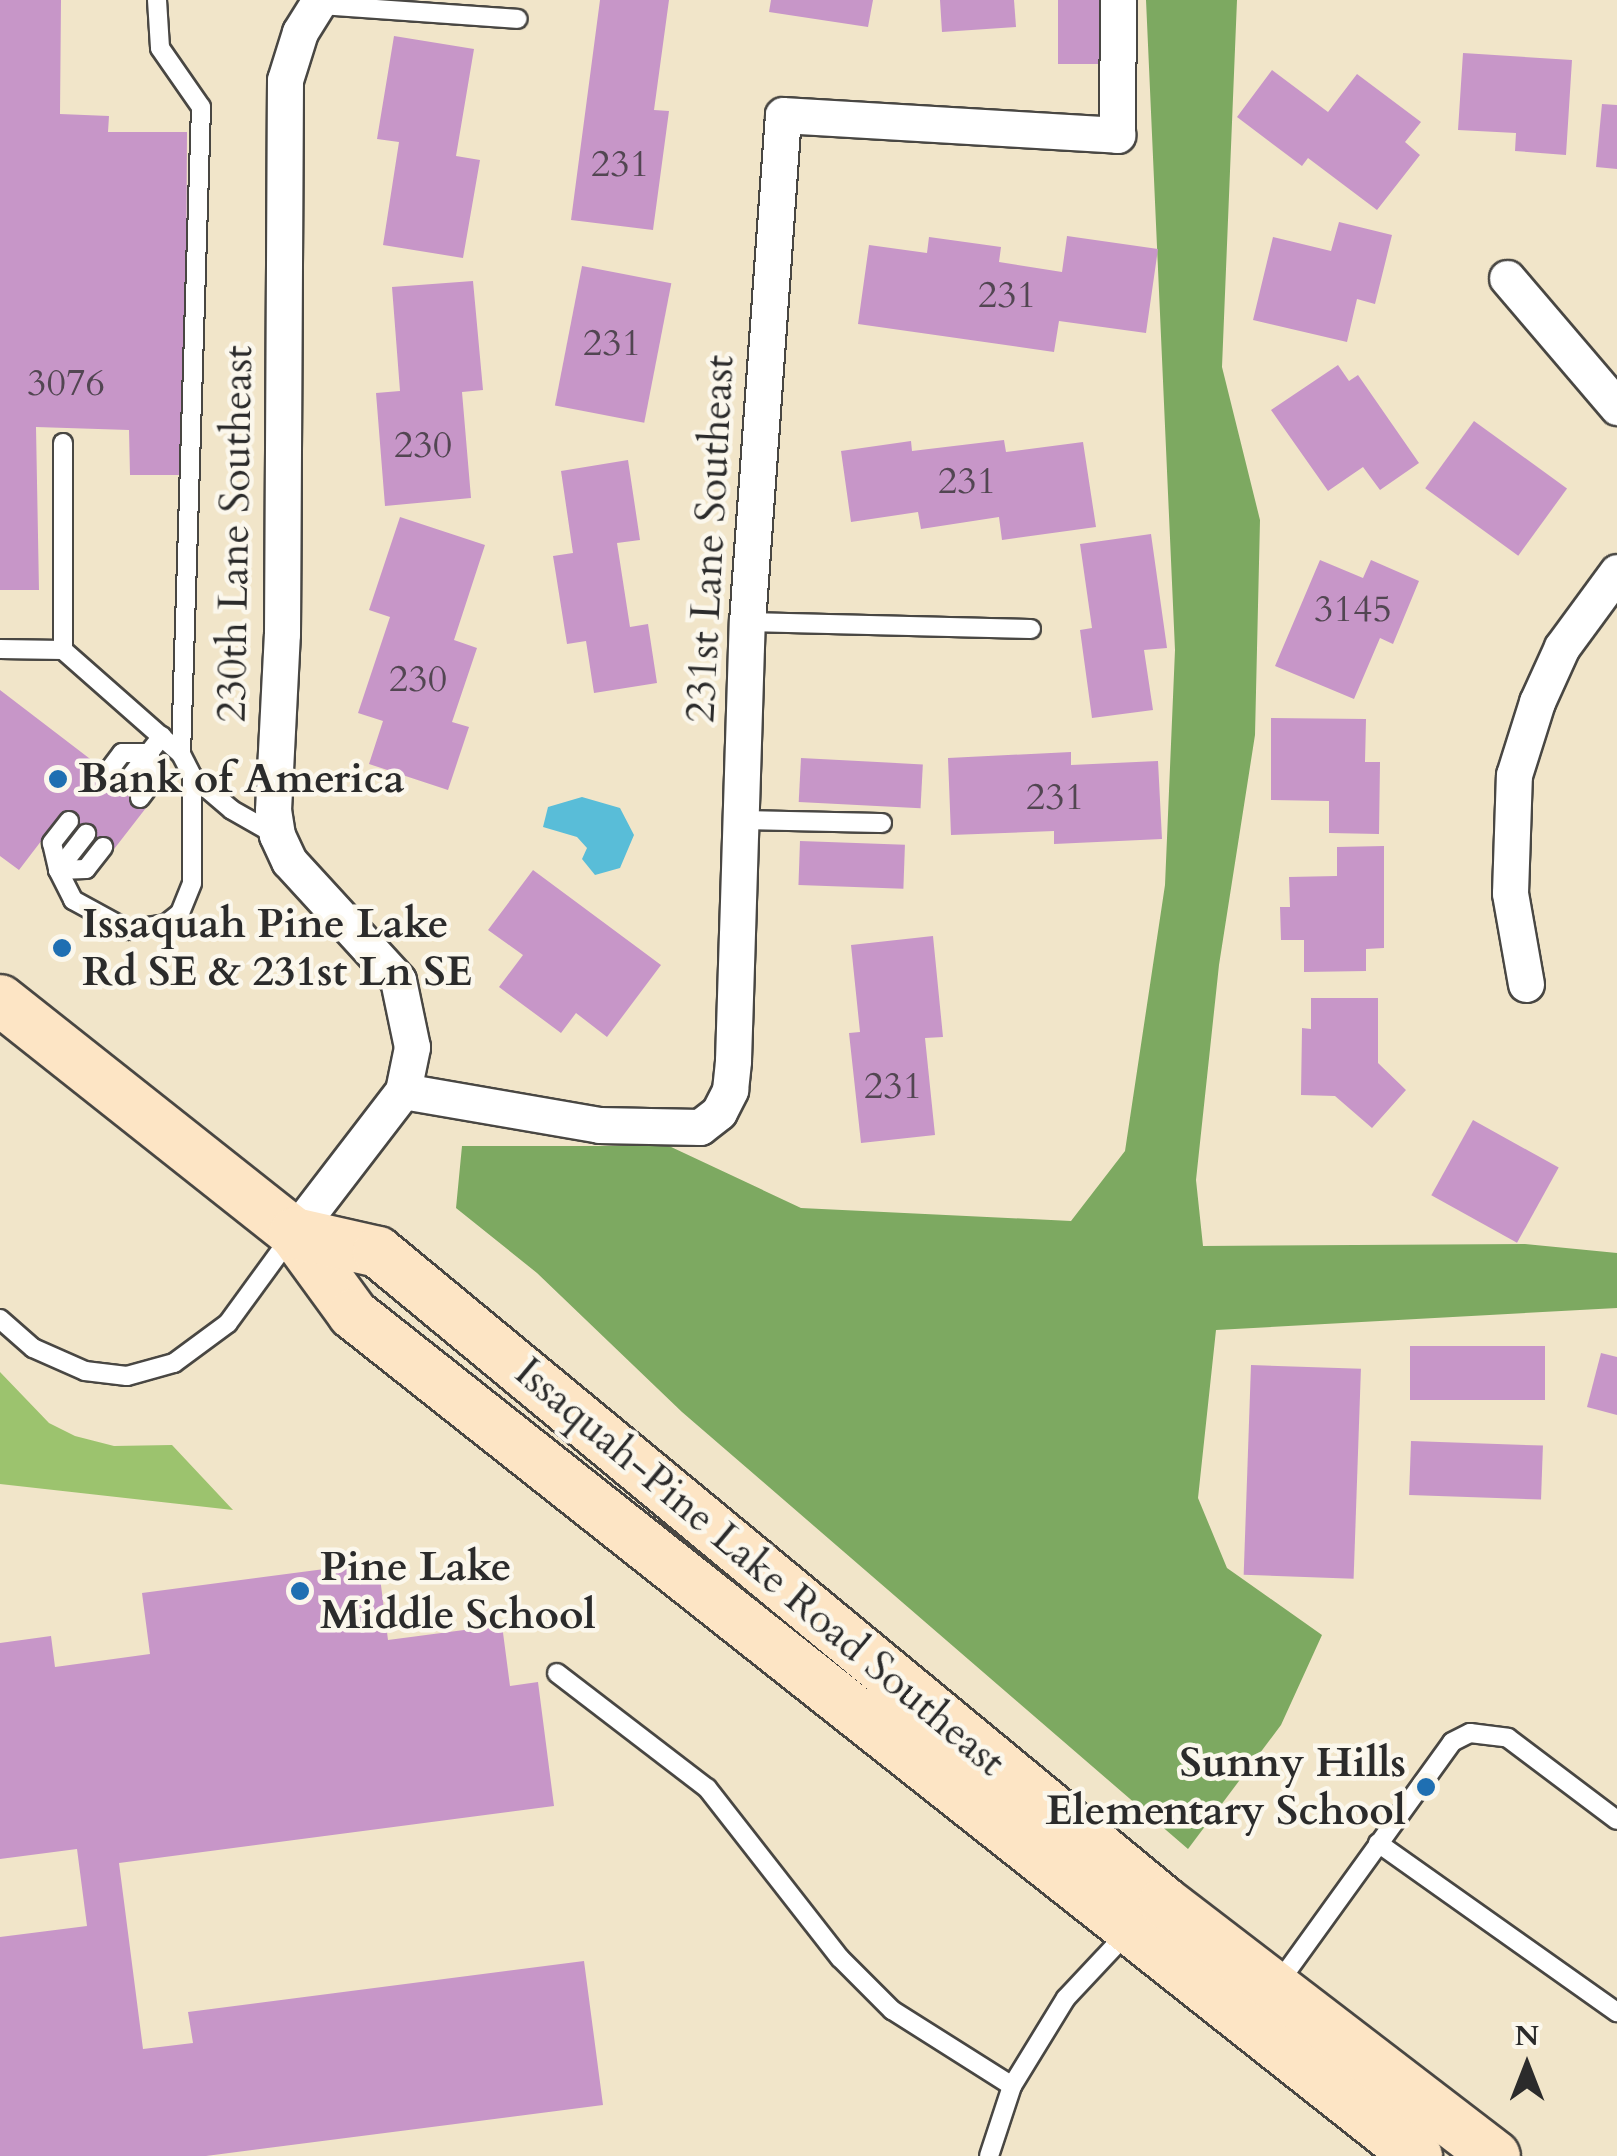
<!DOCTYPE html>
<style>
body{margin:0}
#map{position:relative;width:1617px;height:2156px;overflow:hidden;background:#f1e5c9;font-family:Cardo,serif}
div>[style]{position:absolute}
.green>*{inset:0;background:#9cc36e}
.forest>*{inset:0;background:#7da961}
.water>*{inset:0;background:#59bdd8}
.building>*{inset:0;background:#c796c8;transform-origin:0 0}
.roads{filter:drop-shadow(2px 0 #494743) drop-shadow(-2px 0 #494743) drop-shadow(0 2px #494743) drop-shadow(0 -2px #494743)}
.lane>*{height:18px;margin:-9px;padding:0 9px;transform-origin:9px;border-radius:9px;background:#fff}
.street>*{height:35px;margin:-17.5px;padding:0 17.5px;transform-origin:17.5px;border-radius:17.5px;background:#fff}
.secondary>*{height:50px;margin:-25px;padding:0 25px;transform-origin:25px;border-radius:25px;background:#fde5c5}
.dots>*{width:28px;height:28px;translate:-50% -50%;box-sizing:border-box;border:5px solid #fbf7ec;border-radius:50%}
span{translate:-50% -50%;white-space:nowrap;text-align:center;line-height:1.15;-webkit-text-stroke:9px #fbf7ec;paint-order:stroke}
.number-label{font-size:38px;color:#524652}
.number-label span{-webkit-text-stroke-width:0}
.street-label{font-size:42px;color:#2b2b2b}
.poi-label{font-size:42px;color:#2b2b2b;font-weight:700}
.left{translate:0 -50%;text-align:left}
.right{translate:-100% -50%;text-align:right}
.north{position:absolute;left:1477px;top:2016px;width:100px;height:100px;-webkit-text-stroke:8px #fbf7ec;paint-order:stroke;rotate:0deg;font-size:28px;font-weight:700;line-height:40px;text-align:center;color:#2b2b2b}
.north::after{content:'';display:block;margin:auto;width:35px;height:45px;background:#2b2b2b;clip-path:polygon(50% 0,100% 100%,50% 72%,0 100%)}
</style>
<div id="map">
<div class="green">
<div style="clip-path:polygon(0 1372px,49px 1423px,75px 1436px,114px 1446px,172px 1445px,233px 1510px,0 1484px)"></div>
</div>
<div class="forest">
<div style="clip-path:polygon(1146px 0,1237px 0,1222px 367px,1260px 520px,1255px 735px,1219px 965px,1196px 1180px,1203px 1246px,1525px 1244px,1617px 1253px,1617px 1308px,1216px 1330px,1198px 1498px,1227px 1568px,1322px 1635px,1281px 1725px,1188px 1849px,682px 1412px,537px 1273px,456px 1208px,462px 1146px,669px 1146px,801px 1208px,1071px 1221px,1125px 1151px,1165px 885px,1175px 650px)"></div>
</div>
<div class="water">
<div style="clip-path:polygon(582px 797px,620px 808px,634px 835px,620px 868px,595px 875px,582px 859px,587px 848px,577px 837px,543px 827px,548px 807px)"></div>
</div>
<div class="building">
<div style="clip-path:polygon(0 0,61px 0,60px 114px,109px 116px,108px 132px,187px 132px,185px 475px,130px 475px,129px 430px,36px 427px,39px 590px,0 590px)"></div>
<div style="clip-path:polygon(600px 0,669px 0,654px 110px,669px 111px,653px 230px,571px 220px)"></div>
<div style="clip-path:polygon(771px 0,873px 0,868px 27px,769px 12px)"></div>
<div style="clip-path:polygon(940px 0,1014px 0,1016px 27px,942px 32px)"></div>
<div style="left:1058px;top:0;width:42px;height:64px"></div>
<div style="clip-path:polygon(394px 36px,474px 49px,456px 156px,480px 160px,463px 258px,383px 245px,399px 142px,377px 139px)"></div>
<div style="clip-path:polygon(1463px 53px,1572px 60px,1566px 155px,1515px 151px,1516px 133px,1458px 130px)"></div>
<div style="clip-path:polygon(1272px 70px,1328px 112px,1357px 74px,1421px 122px,1405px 142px,1420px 155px,1377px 210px,1308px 158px,1302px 166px,1237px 117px)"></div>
<div style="clip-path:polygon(1602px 104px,1617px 105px,1617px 169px,1596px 167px)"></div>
<div style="clip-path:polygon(1339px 222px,1392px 235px,1375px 304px,1357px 299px,1347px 342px,1253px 320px,1273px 237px,1331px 251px)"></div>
<div style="clip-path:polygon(1067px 236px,1158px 249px,1146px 333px,1059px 321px,1054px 352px,858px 324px,869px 245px,927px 253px,929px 237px,1001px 247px,999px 262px,1062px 272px)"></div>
<div style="left:582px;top:266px;width:91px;height:142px;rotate:11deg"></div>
<div style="clip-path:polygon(473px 281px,483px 390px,462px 392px,471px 498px,385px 506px,376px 393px,400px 391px,392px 287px)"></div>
<div style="clip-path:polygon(1338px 365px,1349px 381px,1358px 375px,1419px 463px,1380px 490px,1363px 467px,1328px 491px,1271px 410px)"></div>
<div style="left:1474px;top:421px;width:115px;height:83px;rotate:36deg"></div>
<div style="clip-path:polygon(1004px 440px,1006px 452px,1083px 442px,1096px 527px,1002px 540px,999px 517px,921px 529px,918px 512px,851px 522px,841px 451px,911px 441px,912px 451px)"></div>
<div style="clip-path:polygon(628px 460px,640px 540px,617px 543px,630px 627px,648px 624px,657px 683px,594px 693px,586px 641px,567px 644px,553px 556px,573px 553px,561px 471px)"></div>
<div style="clip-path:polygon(400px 517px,485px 545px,454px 640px,477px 648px,452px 722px,469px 727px,448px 790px,369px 764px,383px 721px,358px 713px,390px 617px,369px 610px)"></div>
<div style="clip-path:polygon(1151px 534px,1167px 648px,1144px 650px,1153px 710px,1092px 718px,1080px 630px,1092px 628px,1080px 544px)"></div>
<div style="clip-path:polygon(1320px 560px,1363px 578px,1371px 560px,1419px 581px,1393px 644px,1380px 638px,1354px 699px,1275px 666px)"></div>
<div style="clip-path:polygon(0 690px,149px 804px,111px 853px,61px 815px,19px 870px,0 856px)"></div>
<div style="clip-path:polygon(1271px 718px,1366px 719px,1365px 762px,1380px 762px,1379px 834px,1329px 833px,1329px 801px,1271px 800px)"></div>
<div style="clip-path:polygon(1071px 752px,1071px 765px,1158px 761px,1162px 839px,1054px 844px,1054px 831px,951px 835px,948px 758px)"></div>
<div style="left:801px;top:758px;width:122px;height:44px;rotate:3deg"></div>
<div style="left:800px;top:841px;width:105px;height:44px;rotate:2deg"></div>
<div style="clip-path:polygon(1384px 846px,1384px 948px,1366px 949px,1366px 971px,1304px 972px,1304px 940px,1281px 940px,1280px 907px,1290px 907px,1289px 877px,1337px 876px,1337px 847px)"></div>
<div style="clip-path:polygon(533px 870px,661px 965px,607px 1037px,576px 1013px,561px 1033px,499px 987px,523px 955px,488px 930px)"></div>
<div style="clip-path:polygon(933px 936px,943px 1037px,925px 1038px,935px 1135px,861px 1143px,849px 1033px,860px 1032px,851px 945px)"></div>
<div style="clip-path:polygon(1311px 998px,1378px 998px,1378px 1063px,1406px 1090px,1372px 1128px,1335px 1096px,1301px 1095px,1302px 1028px,1311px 1029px)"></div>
<div style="left:1473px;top:1120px;width:98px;height:86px;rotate:29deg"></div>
<div style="left:1410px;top:1346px;width:135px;height:54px"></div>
<div style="clip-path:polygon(1601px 1353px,1617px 1357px,1617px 1415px,1587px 1407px)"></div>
<div style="left:1251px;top:1365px;width:110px;height:210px;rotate:2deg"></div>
<div style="left:1411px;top:1441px;width:132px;height:54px;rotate:2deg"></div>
<div style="clip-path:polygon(378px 1562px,388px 1640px,502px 1625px,510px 1686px,538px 1682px,554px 1806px,119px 1863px,143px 2049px,193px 2043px,188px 2012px,584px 1961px,603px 2105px,206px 2156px,0 2156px,0 1937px,87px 1926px,77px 1849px,0 1859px,0 1643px,51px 1636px,55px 1667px,150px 1654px,142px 1593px)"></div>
</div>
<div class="roads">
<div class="lane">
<div style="left:157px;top:0;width:48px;rotate:86.4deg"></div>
<div style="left:160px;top:48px;width:72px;rotate:55.2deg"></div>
<div style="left:201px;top:107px;width:647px;rotate:91.77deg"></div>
<div style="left:319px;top:5px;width:199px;rotate:4deg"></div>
<div style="left:63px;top:443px;width:207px;rotate:90deg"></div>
<div style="left:747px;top:622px;width:284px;rotate:1.4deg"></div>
<div style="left:0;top:649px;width:63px;rotate:0.9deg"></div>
<div style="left:63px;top:650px;width:157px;rotate:41.4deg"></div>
<div style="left:181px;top:754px;width:25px;rotate:63deg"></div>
<div style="left:192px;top:776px;width:52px;rotate:40.4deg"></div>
<div style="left:232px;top:810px;width:51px;rotate:29.6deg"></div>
<div style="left:107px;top:773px;width:25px;rotate:-53deg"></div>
<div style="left:122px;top:753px;width:27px"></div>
<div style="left:124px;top:785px;width:62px;rotate:-52.2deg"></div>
<div style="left:140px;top:798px;width:25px;rotate:-53deg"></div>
<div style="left:155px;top:778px;width:26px;rotate:-103deg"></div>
<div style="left:741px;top:820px;width:141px;rotate:1.2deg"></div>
<div style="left:69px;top:821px;width:28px;rotate:128deg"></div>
<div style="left:52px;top:843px;width:28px;rotate:77deg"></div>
<div style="left:58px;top:870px;width:34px;rotate:63deg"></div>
<div style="left:73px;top:900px;width:63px;rotate:28.6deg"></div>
<div style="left:128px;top:930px;width:38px;rotate:-9deg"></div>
<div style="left:166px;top:924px;width:18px;rotate:-38deg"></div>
<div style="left:180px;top:913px;width:32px;rotate:-68deg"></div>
<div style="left:192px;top:883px;width:107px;rotate:-90deg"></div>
<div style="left:58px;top:870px;width:28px;rotate:-2deg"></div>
<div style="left:86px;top:869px;width:28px;rotate:-52deg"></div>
<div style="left:58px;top:870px;width:46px;rotate:-52.1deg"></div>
<div style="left:0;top:1319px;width:44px;rotate:41.3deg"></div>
<div style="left:33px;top:1348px;width:57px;rotate:23.9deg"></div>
<div style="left:85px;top:1371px;width:42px;rotate:6.8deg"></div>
<div style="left:127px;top:1376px;width:49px;rotate:-15.5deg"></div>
<div style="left:174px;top:1363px;width:67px;rotate:-36.5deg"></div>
<div style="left:228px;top:1323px;width:105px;rotate:-53.9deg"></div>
<div style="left:557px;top:1673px;width:189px;rotate:37.5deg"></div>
<div style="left:707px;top:1788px;width:216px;rotate:52deg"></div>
<div style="left:840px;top:1958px;width:74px;rotate:45deg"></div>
<div style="left:892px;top:2010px;width:142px;rotate:32.3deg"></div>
<div style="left:1378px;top:1843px;width:293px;rotate:35.3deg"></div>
<div style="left:1277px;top:1985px;width:299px;rotate:-54.2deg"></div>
<div style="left:1452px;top:1742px;width:20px;rotate:-27deg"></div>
<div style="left:1470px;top:1733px;width:38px;rotate:7deg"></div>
<div style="left:1508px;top:1738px;width:136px;rotate:37deg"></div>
<div style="left:989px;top:2156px;width:74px;rotate:-71.8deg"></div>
<div style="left:1012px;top:2086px;width:103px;rotate:-58.5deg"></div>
<div style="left:1066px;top:1998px;width:92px;rotate:-46.8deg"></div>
</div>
<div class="street">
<div style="left:1507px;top:278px;width:170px;rotate:49.5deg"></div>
<div style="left:1526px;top:984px;width:92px;rotate:-100deg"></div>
<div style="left:1510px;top:893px;width:118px;rotate:-88.1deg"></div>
<div style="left:1514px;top:775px;width:77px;rotate:-72.5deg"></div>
<div style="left:1537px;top:702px;width:60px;rotate:-65.6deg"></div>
<div style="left:1562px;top:647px;width:93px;rotate:-53.7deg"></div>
<div style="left:403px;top:1091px;width:199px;rotate:9.8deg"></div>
<div style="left:599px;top:1125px;width:101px;rotate:1.1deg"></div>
<div style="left:700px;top:1127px;width:24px;rotate:-38deg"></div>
<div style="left:719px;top:1112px;width:25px;rotate:-63deg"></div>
<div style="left:730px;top:1090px;width:30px;rotate:-84deg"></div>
<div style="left:733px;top:1060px;width:438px;rotate:-88.2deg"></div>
<div style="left:747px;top:622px;width:508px;rotate:-85.94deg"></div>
<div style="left:783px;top:115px;width:335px;rotate:3.4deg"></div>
<div style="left:1117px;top:135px;width:135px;rotate:-89.6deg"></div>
<div style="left:294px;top:1233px;width:179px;rotate:-52.5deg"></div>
<div style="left:403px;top:1091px;width:45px;rotate:-78.4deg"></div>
<div style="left:412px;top:1047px;width:68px;rotate:-101.8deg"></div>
<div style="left:398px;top:980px;width:161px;rotate:-132.5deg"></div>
<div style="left:289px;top:861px;width:29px;rotate:-115deg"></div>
<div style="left:277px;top:835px;width:25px;rotate:-99deg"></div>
<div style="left:273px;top:810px;width:176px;rotate:-87.1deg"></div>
<div style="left:282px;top:634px;width:554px;rotate:-89.69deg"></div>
<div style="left:285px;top:80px;width:50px;rotate:-72.6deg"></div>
<div style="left:300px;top:32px;width:38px;rotate:-58deg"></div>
</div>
<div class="secondary">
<div style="left:0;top:1000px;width:375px;rotate:38.4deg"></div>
<div style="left:294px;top:1233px;width:100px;rotate:53.9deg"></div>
<div style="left:353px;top:1314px;width:1357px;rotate:38.36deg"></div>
<div style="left:294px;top:1233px;width:86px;rotate:12.7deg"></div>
<div style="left:378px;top:1252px;width:1020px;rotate:39.59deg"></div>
<div style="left:1164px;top:1902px;width:417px;rotate:37.5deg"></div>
</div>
</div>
<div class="dots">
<div style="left:58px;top:779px;background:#1f6fb2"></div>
<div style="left:62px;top:948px;background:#1f6fb2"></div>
<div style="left:300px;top:1591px;background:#1f6fb2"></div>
<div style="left:1426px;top:1787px;background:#1f6fb2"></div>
</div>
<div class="number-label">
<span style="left:620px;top:165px">231</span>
<span style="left:1007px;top:296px">231</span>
<span style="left:612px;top:344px">231</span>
<span style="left:66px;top:384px">3076</span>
<span style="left:423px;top:446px">230</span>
<span style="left:967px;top:482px">231</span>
<span style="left:1353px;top:610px">3145</span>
<span style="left:418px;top:680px">230</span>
<span style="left:1055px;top:798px">231</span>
<span style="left:893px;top:1087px">231</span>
</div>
<div class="street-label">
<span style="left:235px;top:534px;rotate:-89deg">230th Lane Southeast</span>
<span style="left:710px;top:539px;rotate:-87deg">231st Lane Southeast</span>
<span style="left:760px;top:1567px;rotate:40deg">Issaquah-Pine Lake Road Southeast</span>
</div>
<div class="poi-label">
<span class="left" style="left:78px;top:779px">Bank of America</span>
<span class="left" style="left:82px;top:948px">Issaquah Pine Lake<br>Rd SE &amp; 231st Ln SE</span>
<span class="left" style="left:320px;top:1591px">Pine Lake<br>Middle School</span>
<span class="right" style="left:1406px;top:1787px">Sunny Hills<br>Elementary School</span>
</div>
<div class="north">N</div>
</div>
